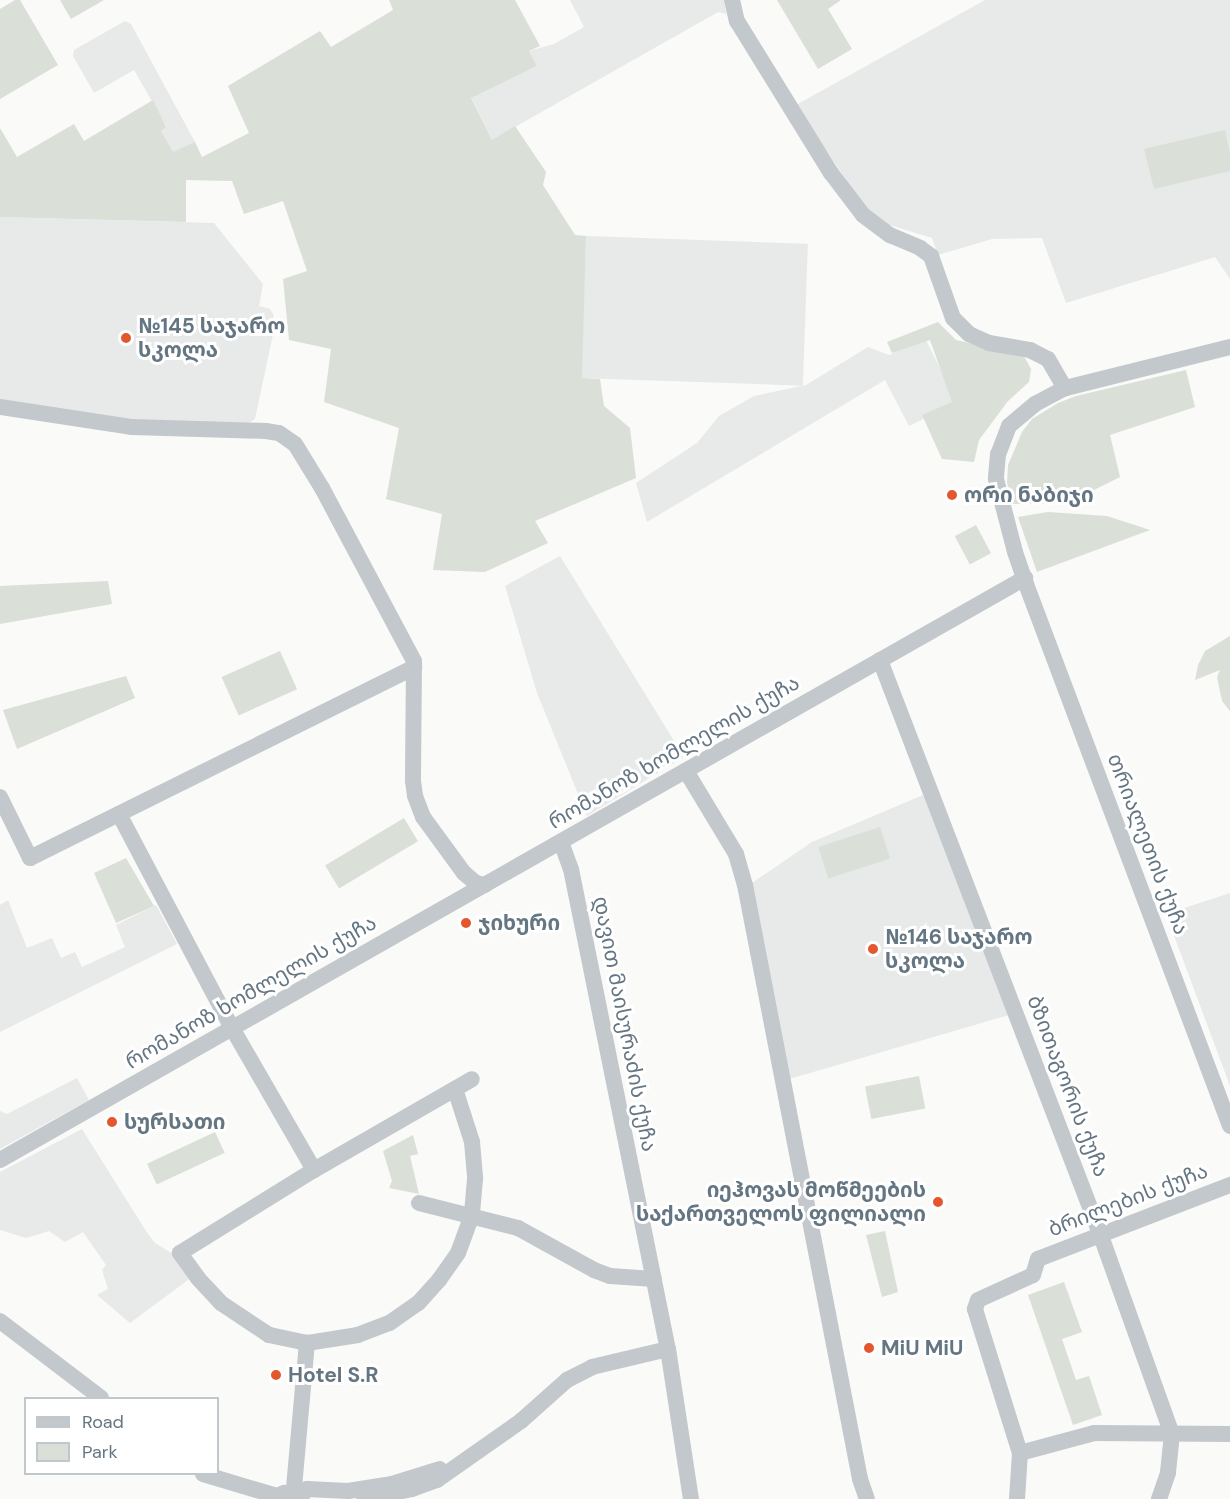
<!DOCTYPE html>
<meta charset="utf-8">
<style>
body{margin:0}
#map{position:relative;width:1230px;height:1499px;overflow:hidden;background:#fafaf8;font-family:"DM Sans","Noto Sans Georgian",sans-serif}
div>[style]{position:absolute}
.built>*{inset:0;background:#e8e9e9;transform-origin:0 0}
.green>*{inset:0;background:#dadfd7;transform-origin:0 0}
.minor>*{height:16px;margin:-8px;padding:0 8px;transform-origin:8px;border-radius:8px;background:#c3c8cc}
.dots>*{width:16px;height:16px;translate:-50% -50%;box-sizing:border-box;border:3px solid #fff;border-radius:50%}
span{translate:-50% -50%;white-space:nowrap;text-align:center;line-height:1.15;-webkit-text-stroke:6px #fff;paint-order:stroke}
.poi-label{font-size:21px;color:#657683;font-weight:700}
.left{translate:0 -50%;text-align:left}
.right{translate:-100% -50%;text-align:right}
.street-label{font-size:21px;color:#657683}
.legend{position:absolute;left:24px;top:1397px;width:195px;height:78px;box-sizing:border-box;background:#fff;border:2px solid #c1c8cd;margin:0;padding:8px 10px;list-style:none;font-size:18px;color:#657683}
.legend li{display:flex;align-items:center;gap:12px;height:30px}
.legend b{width:30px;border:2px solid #c1c8cd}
</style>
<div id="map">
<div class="built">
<div style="clip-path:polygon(570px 0,724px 0,726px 14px,718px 12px,492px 140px,471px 97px,537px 66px,529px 51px,554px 44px,584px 27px)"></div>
<div style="clip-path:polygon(985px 0,1230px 0,1230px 279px,1215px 257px,1066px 303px,1042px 238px,992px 239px,938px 255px,932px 238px,873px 220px,796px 105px)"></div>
<div style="clip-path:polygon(125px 21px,131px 24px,195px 142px,173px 153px,161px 131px,166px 126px,134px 70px,94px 93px,73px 56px,74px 50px)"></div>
<div style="clip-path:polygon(0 217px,214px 223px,263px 284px,259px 306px,270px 309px,273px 314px,275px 325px,255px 419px,248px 424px,133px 420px,0 399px)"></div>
<div style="left:586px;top:236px;width:222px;height:142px;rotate:2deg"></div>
<div style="clip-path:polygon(925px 338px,957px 403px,909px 426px,885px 380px,647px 522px,636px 483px,697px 443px,719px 416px,754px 396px,806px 385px,868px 347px,889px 355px)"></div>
<div style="clip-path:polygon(560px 556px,684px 757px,587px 816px,537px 693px,505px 586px)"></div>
<div style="clip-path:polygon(923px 795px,1009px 1015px,786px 1080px,752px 883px,812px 842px)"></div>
<div style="clip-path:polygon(1230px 893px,1230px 1086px,1166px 914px)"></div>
<div style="clip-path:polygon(8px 900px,27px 948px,52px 938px,61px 958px,75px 952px,82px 967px,125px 947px,116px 925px,156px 905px,177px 944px,0 1032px,0 905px)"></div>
<div style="clip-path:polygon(77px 1078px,89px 1100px,0 1149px,0 1111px,7px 1114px)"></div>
<div style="clip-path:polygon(82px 1129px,146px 1231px,155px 1243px,178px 1257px,192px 1277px,130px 1323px,97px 1295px,108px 1289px,102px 1270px,106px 1265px,83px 1232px,65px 1242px,49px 1231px,26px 1238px,0 1230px,0 1172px)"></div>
</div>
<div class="green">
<div style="clip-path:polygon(15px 0,20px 0,58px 65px,0 99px,0 9px)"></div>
<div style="clip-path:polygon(60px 0,104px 0,71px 19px)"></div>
<div style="clip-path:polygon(389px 0,515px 0,540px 46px,529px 51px,537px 66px,471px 98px,492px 140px,515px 126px,546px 172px,543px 185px,575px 235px,586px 236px,582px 378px,600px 379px,604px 406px,630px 428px,636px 478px,535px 521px,548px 543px,485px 572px,433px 570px,442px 514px,386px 499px,399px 428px,324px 402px,331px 349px,289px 340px,283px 279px,307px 271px,283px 201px,244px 214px,232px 181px,186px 180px,186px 222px,0 217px,0 128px,17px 157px,74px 124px,84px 141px,153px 100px,166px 127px,161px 131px,173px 152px,195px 142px,202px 157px,249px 133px,228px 86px,320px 31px,331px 47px,393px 10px)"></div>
<div style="clip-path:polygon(777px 0,841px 0,828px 9px,852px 49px,818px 69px)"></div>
<div style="clip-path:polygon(1225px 130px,1230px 153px,1230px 171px,1154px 189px,1144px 149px)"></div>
<div style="clip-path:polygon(938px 322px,956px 340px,1017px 354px,1025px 358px,1031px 369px,1029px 382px,1008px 401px,979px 440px,974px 462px,942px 459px,922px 415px,952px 402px,930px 340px,892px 353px,887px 342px)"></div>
<div style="clip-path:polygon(1186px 370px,1195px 407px,1110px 435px,1120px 477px,1078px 498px,1050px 503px,1013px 504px,1007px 483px,1008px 465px,1022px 432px,1032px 419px,1058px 403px,1076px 396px)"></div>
<div style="clip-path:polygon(1048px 512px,1107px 516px,1150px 530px,1037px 572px,1018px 517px)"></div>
<div style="left:976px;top:525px;width:32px;height:24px;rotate:62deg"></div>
<div style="clip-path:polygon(108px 581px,112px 604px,0 624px,0 586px)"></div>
<div style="clip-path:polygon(1230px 636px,1230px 711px,1222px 701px,1217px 677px,1220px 670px,1195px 680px,1198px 665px,1205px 651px)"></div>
<div style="left:280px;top:651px;width:42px;height:64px;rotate:66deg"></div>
<div style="clip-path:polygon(126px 676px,135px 698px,17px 749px,3px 710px)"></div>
<div style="left:404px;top:818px;width:27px;height:92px;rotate:59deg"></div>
<div style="left:880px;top:827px;width:33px;height:65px;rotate:72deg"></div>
<div style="clip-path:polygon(126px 858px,154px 906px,116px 923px,94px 873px)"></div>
<div style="left:919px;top:1076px;width:33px;height:55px;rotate:79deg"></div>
<div style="left:215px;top:1132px;width:23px;height:75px;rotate:65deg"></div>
<div style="clip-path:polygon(413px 1135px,418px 1154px,410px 1156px,419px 1194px,389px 1188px,392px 1181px,383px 1151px)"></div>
<div style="clip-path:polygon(885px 1231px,898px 1292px,882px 1297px,866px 1235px)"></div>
<div style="clip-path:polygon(1064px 1282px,1082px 1332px,1062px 1339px,1076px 1380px,1089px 1376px,1102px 1415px,1073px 1425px,1028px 1295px)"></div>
</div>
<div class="minor">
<div style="left:732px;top:0;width:22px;rotate:77deg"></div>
<div style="left:737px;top:21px;width:179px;rotate:58.3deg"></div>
<div style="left:831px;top:173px;width:53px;rotate:52.7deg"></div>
<div style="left:863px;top:215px;width:34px;rotate:37deg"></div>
<div style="left:890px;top:235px;width:33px;rotate:23deg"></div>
<div style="left:920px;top:248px;width:14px;rotate:36deg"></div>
<div style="left:931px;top:256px;width:66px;rotate:70.5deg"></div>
<div style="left:953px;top:318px;width:23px;rotate:45deg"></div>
<div style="left:969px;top:334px;width:22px;rotate:24deg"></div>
<div style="left:989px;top:343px;width:42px;rotate:9.7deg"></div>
<div style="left:1030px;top:350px;width:20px;rotate:27deg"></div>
<div style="left:1048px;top:359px;width:34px;rotate:60deg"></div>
<div style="left:1230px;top:347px;width:170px;rotate:166deg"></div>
<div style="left:1065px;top:388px;width:34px;rotate:152deg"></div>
<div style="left:1035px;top:404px;width:34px;rotate:140deg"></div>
<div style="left:1009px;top:426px;width:30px;rotate:111deg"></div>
<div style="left:998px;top:454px;width:25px;rotate:95deg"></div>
<div style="left:996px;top:479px;width:75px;rotate:75.4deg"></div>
<div style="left:1015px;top:552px;width:34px;rotate:71deg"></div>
<div style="left:1026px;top:584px;width:579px;rotate:69.37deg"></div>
<div style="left:0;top:407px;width:134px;rotate:8.6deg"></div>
<div style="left:132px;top:427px;width:134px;rotate:1.7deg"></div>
<div style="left:266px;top:431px;width:13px;rotate:9deg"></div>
<div style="left:279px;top:433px;width:19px;rotate:35deg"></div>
<div style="left:295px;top:444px;width:52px;rotate:58.5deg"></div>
<div style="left:322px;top:488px;width:196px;rotate:62deg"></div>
<div style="left:414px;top:661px;width:120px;rotate:90.5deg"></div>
<div style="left:413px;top:781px;width:15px;rotate:82deg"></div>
<div style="left:415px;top:796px;width:22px;rotate:69deg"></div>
<div style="left:423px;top:817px;width:69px;rotate:53.8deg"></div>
<div style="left:464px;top:873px;width:16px;rotate:40deg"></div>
<div style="left:476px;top:883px;width:9px;rotate:13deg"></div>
<div style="left:880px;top:660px;width:617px;rotate:69.01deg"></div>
<div style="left:1101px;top:1236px;width:210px;rotate:70.3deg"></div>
<div style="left:1172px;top:1434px;width:39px;rotate:96deg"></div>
<div style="left:1168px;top:1473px;width:28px;rotate:109deg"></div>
<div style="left:686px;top:771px;width:97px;rotate:58.9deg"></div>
<div style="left:736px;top:854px;width:32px;rotate:74deg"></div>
<div style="left:745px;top:885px;width:605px;rotate:79.04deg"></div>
<div style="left:860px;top:1479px;width:21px;rotate:71deg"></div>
<div style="left:0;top:797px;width:68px;rotate:63.8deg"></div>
<div style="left:30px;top:858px;width:429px;rotate:-26.4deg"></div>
<div style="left:119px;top:814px;width:242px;rotate:62.2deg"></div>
<div style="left:232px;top:1028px;width:164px;rotate:60deg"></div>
<div style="left:561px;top:842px;width:29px;rotate:70deg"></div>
<div style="left:571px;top:869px;width:490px;rotate:78.6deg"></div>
<div style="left:668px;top:1349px;width:152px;rotate:81.3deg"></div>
<div style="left:455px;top:1089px;width:56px;rotate:72.2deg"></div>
<div style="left:472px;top:1142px;width:37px;rotate:85deg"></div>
<div style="left:475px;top:1179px;width:36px;rotate:95deg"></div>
<div style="left:472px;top:1215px;width:40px;rotate:110.2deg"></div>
<div style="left:458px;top:1253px;width:33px;rotate:125deg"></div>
<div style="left:439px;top:1280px;width:31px;rotate:132deg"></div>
<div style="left:418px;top:1303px;width:35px;rotate:145deg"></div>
<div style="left:389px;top:1323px;width:33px;rotate:159deg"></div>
<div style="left:358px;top:1335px;width:52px;rotate:171.1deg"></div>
<div style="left:307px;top:1343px;width:39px;rotate:-168deg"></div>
<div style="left:269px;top:1335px;width:58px;rotate:-146.3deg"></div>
<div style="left:221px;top:1303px;width:34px;rotate:-133deg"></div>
<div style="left:198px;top:1278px;width:31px;rotate:-126deg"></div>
<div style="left:180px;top:1253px;width:158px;rotate:-31.8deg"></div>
<div style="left:314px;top:1170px;width:182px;rotate:-29.9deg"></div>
<div style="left:0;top:1160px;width:1179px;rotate:-29.59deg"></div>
<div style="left:419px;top:1203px;width:102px;rotate:14.2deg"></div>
<div style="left:518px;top:1228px;width:87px;rotate:28.9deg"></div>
<div style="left:594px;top:1270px;width:17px;rotate:21deg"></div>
<div style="left:610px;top:1276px;width:44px;rotate:3.9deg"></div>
<div style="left:0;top:1321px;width:127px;rotate:37.3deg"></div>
<div style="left:1020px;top:1453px;width:77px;rotate:-15.1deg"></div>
<div style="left:1094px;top:1433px;width:136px;rotate:0.4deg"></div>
<div style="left:203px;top:1474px;width:77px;rotate:16.6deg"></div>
<div style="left:277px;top:1496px;width:8px;rotate:-23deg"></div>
<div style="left:284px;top:1493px;width:18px;rotate:6deg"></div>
<div style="left:302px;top:1495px;width:8px;rotate:-50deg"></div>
<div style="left:307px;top:1489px;width:41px;rotate:2.8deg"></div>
<div style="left:348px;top:1491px;width:45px;rotate:-9deg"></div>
<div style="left:392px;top:1484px;width:50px;rotate:-17.4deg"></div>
<div style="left:293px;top:1499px;width:157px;rotate:-84.9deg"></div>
<div style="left:364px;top:1499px;width:49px;rotate:-11.8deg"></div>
<div style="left:412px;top:1489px;width:27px;rotate:-20deg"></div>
<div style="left:437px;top:1480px;width:103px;rotate:-35.1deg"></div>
<div style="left:521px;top:1421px;width:62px;rotate:-41.7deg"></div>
<div style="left:567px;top:1380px;width:28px;rotate:-27deg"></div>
<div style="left:592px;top:1367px;width:78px;rotate:-13.3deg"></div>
<div style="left:1017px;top:1499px;width:46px;rotate:-86.3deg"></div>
<div style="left:1020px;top:1453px;width:151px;rotate:-107.4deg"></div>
<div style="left:975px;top:1309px;width:9px;rotate:-72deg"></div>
<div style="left:978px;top:1300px;width:60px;rotate:-24.4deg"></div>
<div style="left:1033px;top:1275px;width:17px;rotate:-73deg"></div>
<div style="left:1038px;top:1259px;width:206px;rotate:-21.1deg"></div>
</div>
<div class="dots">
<div style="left:126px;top:338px;background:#e4572e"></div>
<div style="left:952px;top:495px;background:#e4572e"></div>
<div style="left:466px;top:923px;background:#e4572e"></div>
<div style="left:873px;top:949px;background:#e4572e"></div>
<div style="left:112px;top:1122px;background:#e4572e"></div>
<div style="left:938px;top:1202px;background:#e4572e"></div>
<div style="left:869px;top:1348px;background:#e4572e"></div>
<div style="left:276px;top:1375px;background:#e4572e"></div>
</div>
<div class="poi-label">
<span class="left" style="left:138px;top:338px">№145 საჯარო<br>სკოლა</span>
<span class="left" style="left:964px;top:495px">ორი ნაბიჯი</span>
<span class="left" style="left:478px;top:923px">ჯიხური</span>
<span class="left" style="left:885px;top:949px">№146 საჯარო<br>სკოლა</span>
<span class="left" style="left:124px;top:1122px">სურსათი</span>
<span class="right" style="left:926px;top:1202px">იეჰოვას მოწმეების<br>საქართველოს ფილიალი</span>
<span class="left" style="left:881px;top:1348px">MiU MiU</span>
<span class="left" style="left:288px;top:1375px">Hotel S.R</span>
</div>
<div class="street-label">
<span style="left:674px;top:752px;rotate:-30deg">რომანოზ ხომლელის ქუჩა</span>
<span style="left:1148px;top:844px;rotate:69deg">თრიალეთის ქუჩა</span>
<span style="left:251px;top:992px;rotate:-30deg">რომანოზ ხომლელის ქუჩა</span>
<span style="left:625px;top:1024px;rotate:79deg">დავით მაისურაძის ქუჩა</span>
<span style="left:1068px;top:1086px;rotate:69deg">ბზითაგორის ქუჩა</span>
<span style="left:1128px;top:1200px;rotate:-21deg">ბრილების ქუჩა</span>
</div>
<ul class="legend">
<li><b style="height:8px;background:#c3c8cc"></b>Road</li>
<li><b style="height:16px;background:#dadfd7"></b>Park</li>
</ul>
</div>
